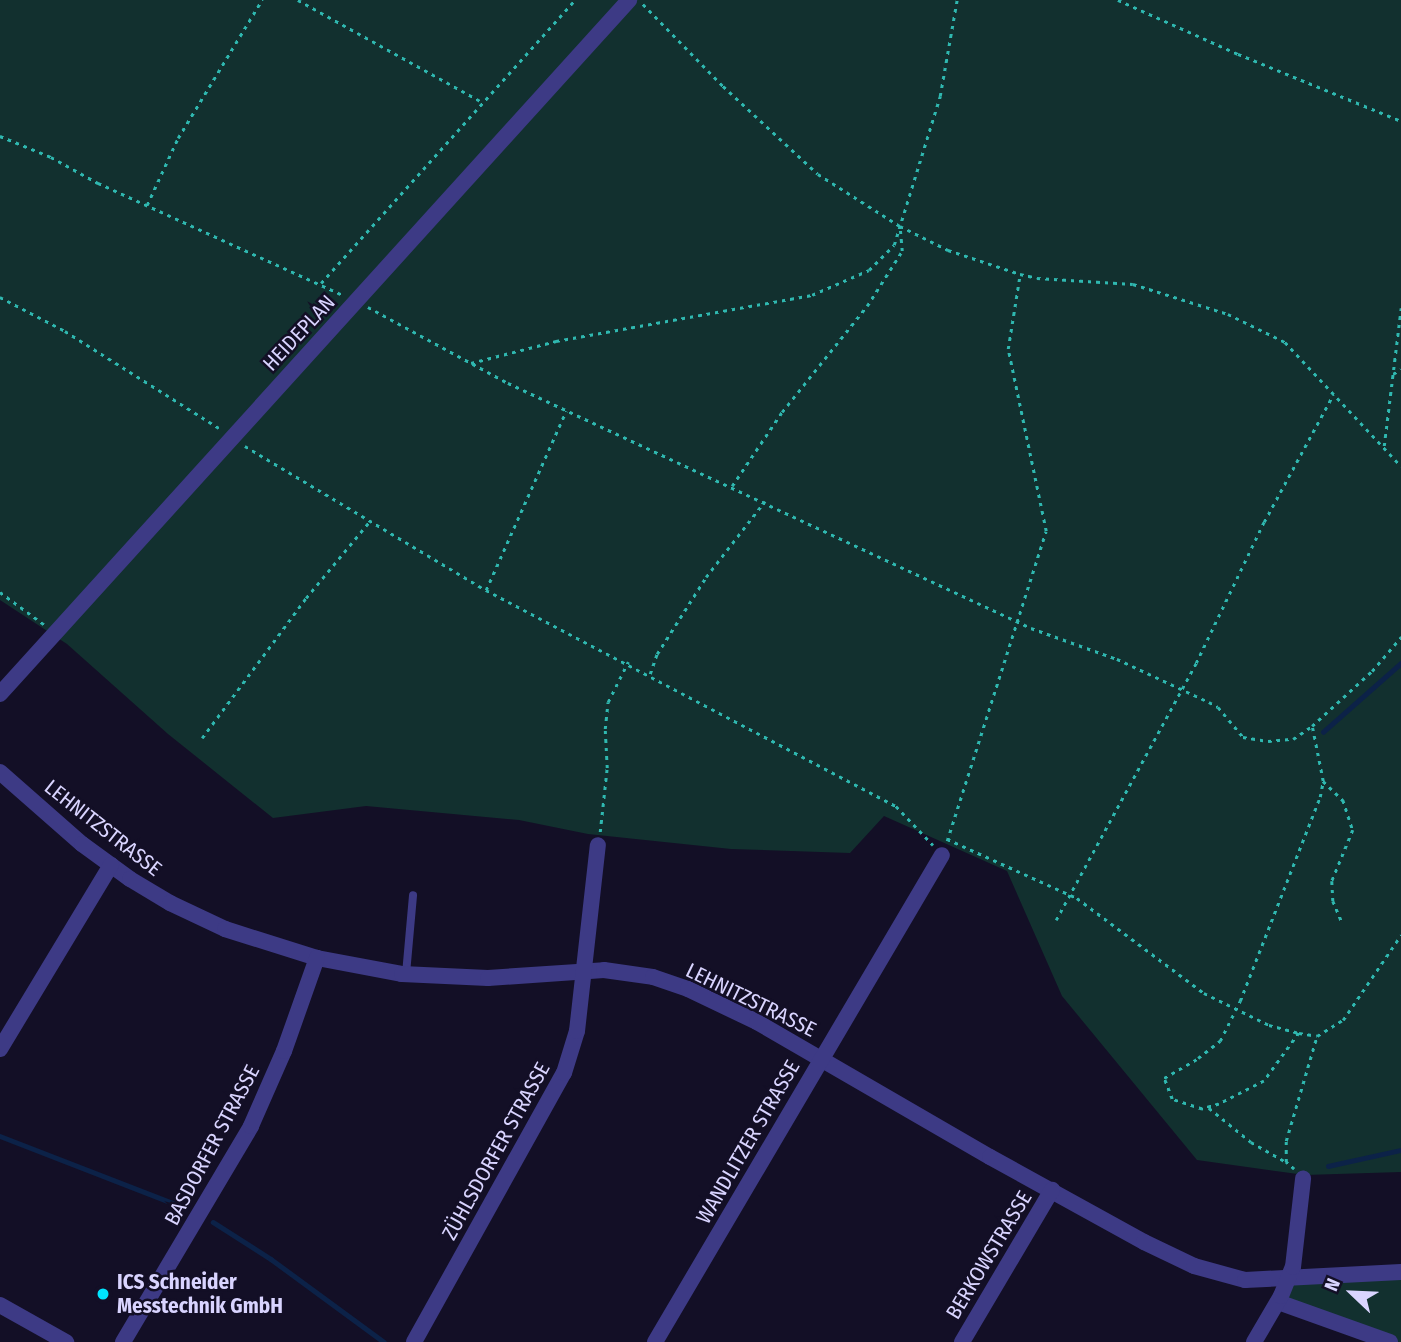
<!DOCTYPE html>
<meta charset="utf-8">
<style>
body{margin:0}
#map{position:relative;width:1401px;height:1342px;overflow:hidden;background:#130f26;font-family:"Fira Sans Condensed",sans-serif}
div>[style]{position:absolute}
.green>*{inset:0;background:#12302f}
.stream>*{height:4.5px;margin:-2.25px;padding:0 2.25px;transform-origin:2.25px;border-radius:2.25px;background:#0c2248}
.path>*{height:2.5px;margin-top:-1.25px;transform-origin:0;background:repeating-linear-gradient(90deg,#2fb8b0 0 3.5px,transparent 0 8.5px)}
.lane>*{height:8px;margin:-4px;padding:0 4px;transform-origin:4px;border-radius:4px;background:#3d3a85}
.street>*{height:16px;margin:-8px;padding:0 8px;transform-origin:8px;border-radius:8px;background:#3d3a85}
.dots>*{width:19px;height:19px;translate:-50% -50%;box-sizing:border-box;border:4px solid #130f26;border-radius:50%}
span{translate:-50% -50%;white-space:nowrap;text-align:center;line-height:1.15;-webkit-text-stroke:5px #130f26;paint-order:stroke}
.street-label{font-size:21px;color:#d9d4ff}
.poi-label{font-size:21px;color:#d9d4ff;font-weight:700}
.left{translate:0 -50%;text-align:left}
.north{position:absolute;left:1317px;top:1258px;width:70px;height:70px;-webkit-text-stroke:5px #130f26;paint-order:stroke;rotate:293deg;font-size:19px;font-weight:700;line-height:28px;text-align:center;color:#d9d4ff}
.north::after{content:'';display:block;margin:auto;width:24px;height:32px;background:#d9d4ff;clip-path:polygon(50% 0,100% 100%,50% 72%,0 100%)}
</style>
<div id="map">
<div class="green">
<div style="clip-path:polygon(0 0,1401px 0,1401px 1172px,1305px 1175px,1197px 1160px,1062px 996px,1007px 871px,884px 816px,850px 853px,731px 849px,588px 834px,519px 820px,366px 806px,273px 818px,168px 734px,67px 644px,0 600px)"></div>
<div style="clip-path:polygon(1401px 1272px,1401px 1342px,1390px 1342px,1278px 1302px,1289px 1278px)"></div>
</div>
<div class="stream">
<div style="left:1323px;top:732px;width:104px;rotate:-41.5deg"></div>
<div style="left:0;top:1136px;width:199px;rotate:21.2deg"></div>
<div style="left:1328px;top:1166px;width:75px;rotate:-12.4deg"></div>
<div style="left:213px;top:1222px;width:69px;rotate:32.5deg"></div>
<div style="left:271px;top:1259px;width:140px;rotate:36.3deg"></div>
</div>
<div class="path">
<div style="left:298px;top:0;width:210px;rotate:29deg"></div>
<div style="left:1118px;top:0;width:132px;rotate:24.2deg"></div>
<div style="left:1238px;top:54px;width:176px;rotate:22.3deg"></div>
<div style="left:643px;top:4px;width:115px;rotate:45.7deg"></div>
<div style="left:723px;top:86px;width:129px;rotate:42.8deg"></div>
<div style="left:818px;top:174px;width:97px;rotate:32.4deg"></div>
<div style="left:900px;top:226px;width:54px;rotate:26.6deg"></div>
<div style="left:948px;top:250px;width:76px;rotate:18.4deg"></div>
<div style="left:1020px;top:274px;width:17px;rotate:13deg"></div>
<div style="left:1037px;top:278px;width:96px;rotate:3.6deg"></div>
<div style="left:1133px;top:284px;width:100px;rotate:17.5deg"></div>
<div style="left:1228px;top:314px;width:64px;rotate:26.2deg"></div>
<div style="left:1285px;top:342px;width:170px;rotate:46.9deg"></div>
<div style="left:0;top:136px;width:55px;rotate:22.4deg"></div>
<div style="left:51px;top:157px;width:54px;rotate:29deg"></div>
<div style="left:98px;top:183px;width:269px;rotate:24.6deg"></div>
<div style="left:147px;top:205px;width:74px;rotate:-65.2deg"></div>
<div style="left:178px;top:138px;width:162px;rotate:-58.7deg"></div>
<div style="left:321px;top:283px;width:380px;rotate:-48.1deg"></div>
<div style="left:0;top:297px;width:73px;rotate:27.6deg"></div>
<div style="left:65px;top:331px;width:182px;rotate:32.2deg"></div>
<div style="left:368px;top:307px;width:159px;rotate:28.5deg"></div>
<div style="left:508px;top:383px;width:578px;rotate:25.1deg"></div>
<div style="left:1031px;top:628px;width:91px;rotate:19.8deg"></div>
<div style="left:1117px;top:659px;width:102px;rotate:25.1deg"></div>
<div style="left:1209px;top:702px;width:10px;rotate:29deg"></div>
<div style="left:1218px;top:707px;width:39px;rotate:50deg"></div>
<div style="left:1243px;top:737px;width:25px;rotate:9deg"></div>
<div style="left:1268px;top:741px;width:25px;rotate:-5deg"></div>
<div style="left:1293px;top:739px;width:23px;rotate:-34deg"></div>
<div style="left:471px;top:363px;width:88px;rotate:-14.5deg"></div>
<div style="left:556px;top:341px;width:260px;rotate:-10.2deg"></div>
<div style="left:812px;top:295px;width:62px;rotate:-23.7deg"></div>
<div style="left:869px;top:270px;width:35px;rotate:-45deg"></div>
<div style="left:894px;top:245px;width:156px;rotate:-72.8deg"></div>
<div style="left:940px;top:96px;width:97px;rotate:-80deg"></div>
<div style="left:1393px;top:374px;width:9px;rotate:-32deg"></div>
<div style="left:245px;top:446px;width:281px;rotate:30.9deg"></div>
<div style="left:486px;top:590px;width:463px;rotate:27.8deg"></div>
<div style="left:896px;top:806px;width:54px;rotate:46.5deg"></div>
<div style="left:1384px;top:446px;width:139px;rotate:-83deg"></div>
<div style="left:732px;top:486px;width:89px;rotate:-56deg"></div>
<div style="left:782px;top:412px;width:136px;rotate:-51.3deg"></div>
<div style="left:867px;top:306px;width:65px;rotate:-57.5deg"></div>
<div style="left:902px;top:251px;width:21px;rotate:-95deg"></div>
<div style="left:486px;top:590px;width:196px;rotate:-65.9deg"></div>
<div style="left:0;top:592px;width:56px;rotate:36.3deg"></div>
<div style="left:650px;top:674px;width:21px;rotate:-71deg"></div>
<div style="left:657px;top:654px;width:91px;rotate:-57.5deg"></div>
<div style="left:706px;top:577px;width:96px;rotate:-52.2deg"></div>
<div style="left:202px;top:738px;width:174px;rotate:-53.4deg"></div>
<div style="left:306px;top:598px;width:99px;rotate:-50.3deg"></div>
<div style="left:1323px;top:781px;width:28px;rotate:44deg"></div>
<div style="left:1343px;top:800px;width:32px;rotate:72deg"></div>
<div style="left:1353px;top:830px;width:55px;rotate:112.4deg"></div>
<div style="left:1332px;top:881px;width:20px;rotate:87deg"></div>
<div style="left:1333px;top:901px;width:21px;rotate:67deg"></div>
<div style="left:600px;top:832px;width:64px;rotate:-83.8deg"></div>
<div style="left:607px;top:768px;width:39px;rotate:-93deg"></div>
<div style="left:605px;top:729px;width:27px;rotate:-84deg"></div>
<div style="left:608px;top:702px;width:45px;rotate:-63.4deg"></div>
<div style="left:947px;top:839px;width:143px;rotate:24.4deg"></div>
<div style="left:1077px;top:898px;width:159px;rotate:36.8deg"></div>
<div style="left:1204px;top:993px;width:72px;rotate:26.2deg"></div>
<div style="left:1269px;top:1025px;width:31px;rotate:15deg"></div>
<div style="left:1299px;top:1033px;width:18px;rotate:9deg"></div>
<div style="left:1317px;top:1036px;width:31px;rotate:-32deg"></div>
<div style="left:1343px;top:1020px;width:103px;rotate:-55.7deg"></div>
<div style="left:947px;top:841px;width:325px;rotate:-72.3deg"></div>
<div style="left:1046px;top:531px;width:186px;rotate:-101.8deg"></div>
<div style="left:1008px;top:349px;width:76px;rotate:-80.9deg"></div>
<div style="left:1056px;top:920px;width:293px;rotate:-61.4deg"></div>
<div style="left:1196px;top:663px;width:157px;rotate:-64.3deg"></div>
<div style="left:1264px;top:522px;width:145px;rotate:-61.5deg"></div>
<div style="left:1299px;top:1033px;width:59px;rotate:126.1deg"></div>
<div style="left:1264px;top:1081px;width:51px;rotate:152.9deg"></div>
<div style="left:1219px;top:1104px;width:18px;rotate:164deg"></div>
<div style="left:1202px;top:1109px;width:32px;rotate:-162deg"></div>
<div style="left:1172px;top:1099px;width:22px;rotate:-111deg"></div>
<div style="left:1164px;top:1078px;width:39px;rotate:-30deg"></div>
<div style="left:1198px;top:1058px;width:28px;rotate:-38deg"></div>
<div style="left:1220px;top:1041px;width:45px;rotate:-63.4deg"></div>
<div style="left:1240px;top:1001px;width:219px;rotate:-68.6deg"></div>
<div style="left:1320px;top:797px;width:16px;rotate:-79deg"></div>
<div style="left:1323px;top:781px;width:56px;rotate:-101.3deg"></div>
<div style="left:1312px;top:726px;width:81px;rotate:-42.5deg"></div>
<div style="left:1372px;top:671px;width:45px;rotate:-49.5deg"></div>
<div style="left:1209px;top:1108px;width:54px;rotate:39deg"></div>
<div style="left:1251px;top:1142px;width:40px;rotate:29.7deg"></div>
<div style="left:1294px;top:1169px;width:11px;rotate:-139deg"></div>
<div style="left:1286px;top:1162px;width:21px;rotate:-90deg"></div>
<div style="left:1286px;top:1141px;width:109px;rotate:-73.6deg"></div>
</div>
<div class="lane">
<div style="left:406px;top:974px;width:79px;rotate:-84.9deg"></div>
</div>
<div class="street">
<div style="left:0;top:694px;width:937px;rotate:-47.81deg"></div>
<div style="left:0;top:772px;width:109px;rotate:41.3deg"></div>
<div style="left:82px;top:844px;width:59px;rotate:36.1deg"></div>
<div style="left:130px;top:879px;width:47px;rotate:31deg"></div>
<div style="left:170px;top:903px;width:61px;rotate:25.3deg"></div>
<div style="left:225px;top:929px;width:96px;rotate:17.5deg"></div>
<div style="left:317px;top:958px;width:86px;rotate:10.7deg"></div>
<div style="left:402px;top:974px;width:86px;rotate:2.7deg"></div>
<div style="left:488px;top:978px;width:116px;rotate:-3.9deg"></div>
<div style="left:604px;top:970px;width:49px;rotate:8.1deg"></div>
<div style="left:653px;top:977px;width:37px;rotate:19deg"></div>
<div style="left:688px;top:989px;width:76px;rotate:25.6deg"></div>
<div style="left:757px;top:1022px;width:269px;rotate:30.1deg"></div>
<div style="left:990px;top:1157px;width:176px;rotate:28.9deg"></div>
<div style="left:1144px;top:1242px;width:55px;rotate:25.6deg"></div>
<div style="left:1194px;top:1266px;width:53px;rotate:15.4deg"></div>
<div style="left:1245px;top:1280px;width:156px;rotate:-2.9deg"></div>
<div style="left:0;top:1049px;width:215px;rotate:-58.9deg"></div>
<div style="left:1278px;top:1302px;width:119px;rotate:19.7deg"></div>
<div style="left:0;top:1305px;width:76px;rotate:29.3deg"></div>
<div style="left:123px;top:1342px;width:251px;rotate:-59.3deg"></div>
<div style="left:251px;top:1126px;width:82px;rotate:-66.3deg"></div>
<div style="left:284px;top:1051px;width:99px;rotate:-70.5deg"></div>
<div style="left:414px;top:1342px;width:308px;rotate:-60.9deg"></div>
<div style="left:564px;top:1073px;width:44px;rotate:-72.8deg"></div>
<div style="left:577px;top:1031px;width:187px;rotate:-83.6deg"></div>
<div style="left:655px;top:1342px;width:565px;rotate:-59.49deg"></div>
<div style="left:962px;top:1342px;width:177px;rotate:-59.4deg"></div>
<div style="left:1254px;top:1342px;width:53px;rotate:-59.6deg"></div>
<div style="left:1281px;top:1296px;width:31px;rotate:-68deg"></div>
<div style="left:1293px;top:1267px;width:89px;rotate:-83.5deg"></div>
</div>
<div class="dots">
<div style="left:103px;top:1294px;background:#00e5ff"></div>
</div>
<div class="street-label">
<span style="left:299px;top:333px;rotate:-47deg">HEIDEPLAN</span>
<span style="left:103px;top:828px;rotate:38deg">LEHNITZSTRASSE</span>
<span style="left:751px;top:1000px;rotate:26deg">LEHNITZSTRASSE</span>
<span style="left:748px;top:1142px;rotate:-60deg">WANDLITZER STRASSE</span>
<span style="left:212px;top:1145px;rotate:-62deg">BASDORFER STRASSE</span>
<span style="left:496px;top:1151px;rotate:-61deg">ZÜHLSDORFER STRASSE</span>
<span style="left:989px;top:1255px;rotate:-59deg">BERKOWSTRASSE</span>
</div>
<div class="poi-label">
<span class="left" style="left:117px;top:1294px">ICS Schneider<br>Messtechnik GmbH</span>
</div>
<div class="north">N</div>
</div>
